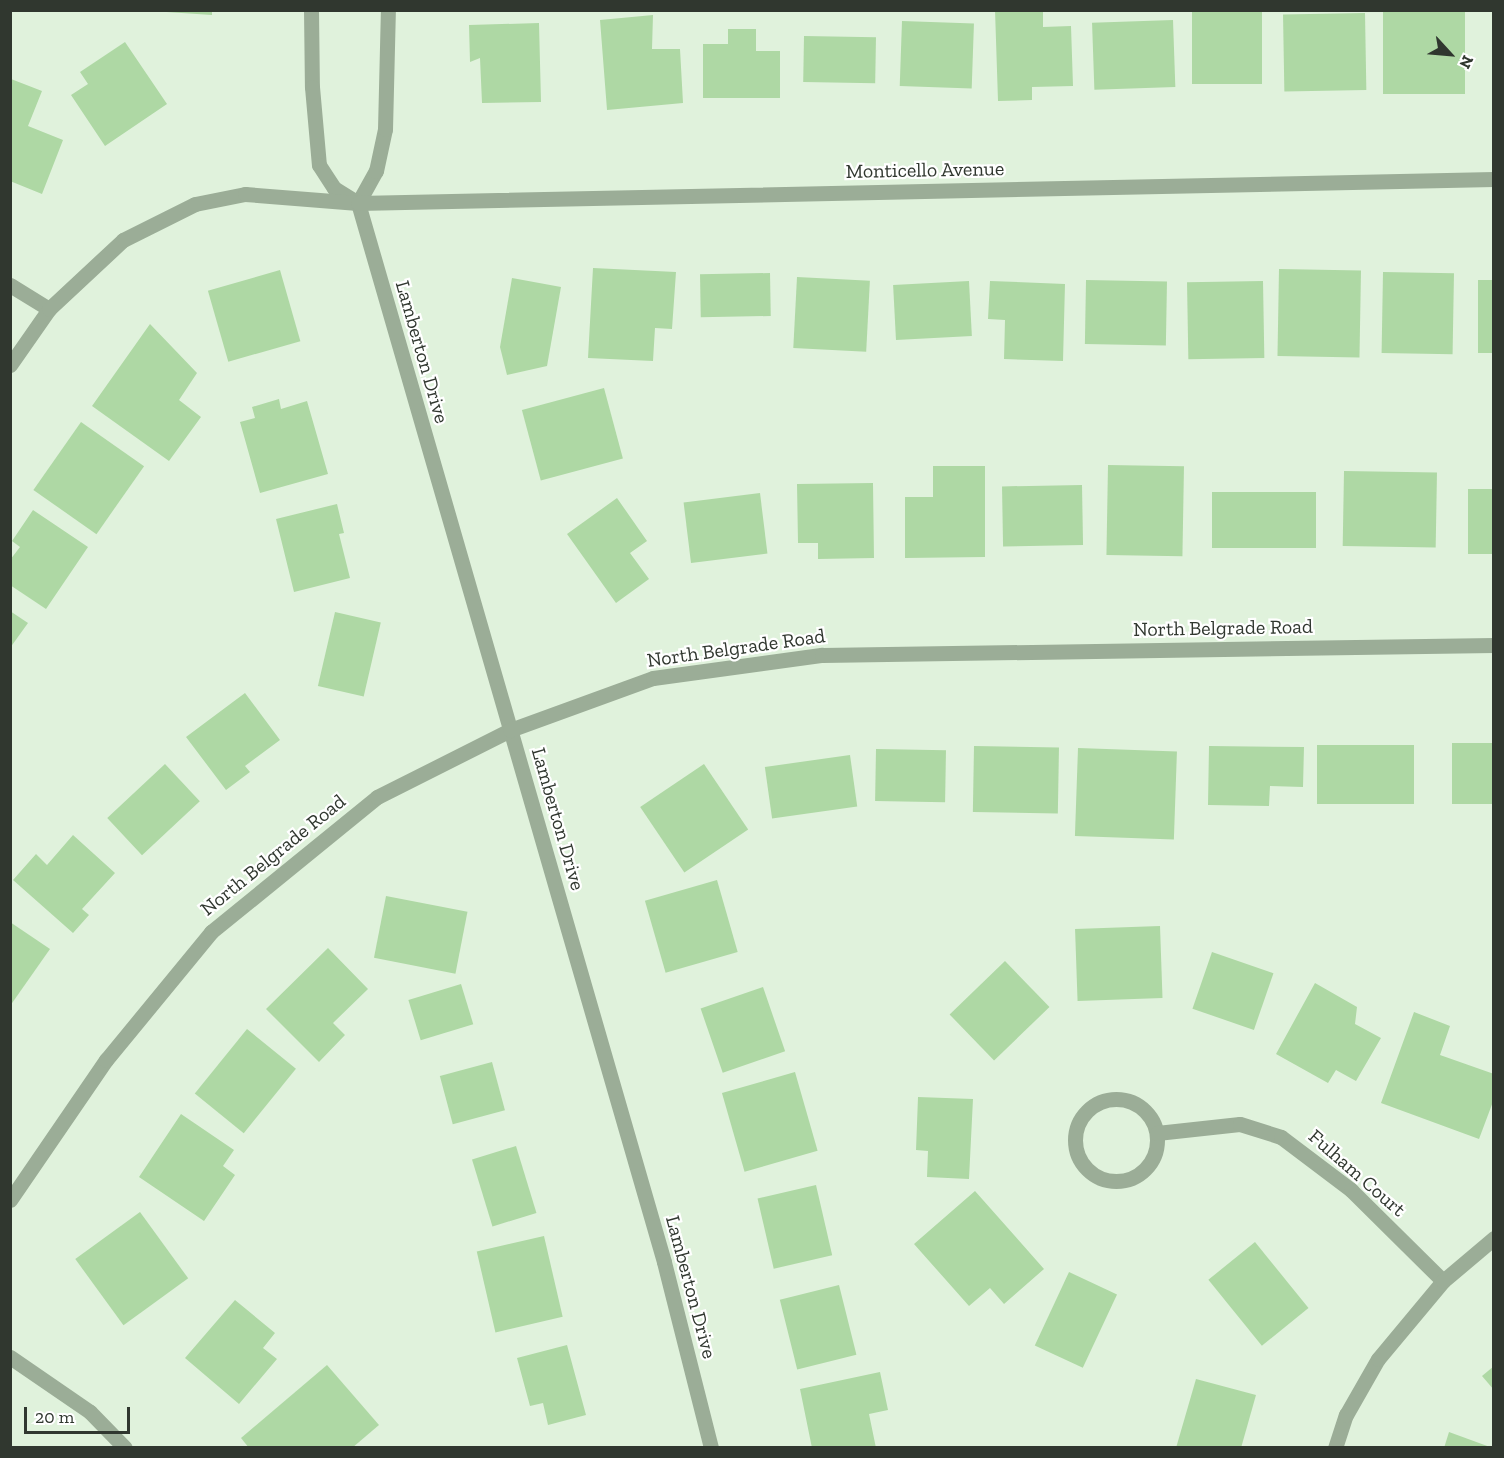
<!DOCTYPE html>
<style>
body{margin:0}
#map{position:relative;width:1504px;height:1458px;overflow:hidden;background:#e0f2dc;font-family:"Zilla Slab",serif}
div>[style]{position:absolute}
.building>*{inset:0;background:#aed8a4;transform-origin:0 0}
.minor>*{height:15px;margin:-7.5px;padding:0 7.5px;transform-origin:7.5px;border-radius:7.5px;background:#9bad97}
.minor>.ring{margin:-7.5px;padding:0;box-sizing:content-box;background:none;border:15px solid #9bad97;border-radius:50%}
span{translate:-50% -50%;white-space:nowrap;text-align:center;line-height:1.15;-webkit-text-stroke:4.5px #fff;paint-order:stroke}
.street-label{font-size:20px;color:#30372f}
.frame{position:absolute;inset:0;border:12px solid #30372f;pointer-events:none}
.north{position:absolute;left:1420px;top:24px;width:60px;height:60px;-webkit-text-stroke:4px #fff;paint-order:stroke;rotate:116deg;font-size:16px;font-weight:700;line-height:24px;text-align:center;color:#30372f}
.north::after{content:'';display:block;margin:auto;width:21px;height:27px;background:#30372f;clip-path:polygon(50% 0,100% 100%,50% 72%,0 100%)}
.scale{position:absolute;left:24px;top:1407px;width:106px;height:27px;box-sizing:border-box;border:3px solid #30372f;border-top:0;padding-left:8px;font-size:18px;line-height:21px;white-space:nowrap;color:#30372f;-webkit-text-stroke:4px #fff;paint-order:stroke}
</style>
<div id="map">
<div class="building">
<div style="clip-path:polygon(136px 10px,212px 10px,212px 15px)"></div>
<div style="clip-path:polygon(995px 10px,1043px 10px,1043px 27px,1071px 26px,1073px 86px,1032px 87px,1032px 100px,998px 101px)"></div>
<div style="left:1192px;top:10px;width:70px;height:74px"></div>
<div style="left:1383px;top:10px;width:82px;height:84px"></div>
<div style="left:1365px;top:13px;width:77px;height:82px;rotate:89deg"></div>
<div style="clip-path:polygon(653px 15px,652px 49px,680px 49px,683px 103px,607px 110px,600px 20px)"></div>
<div style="left:1173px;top:20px;width:67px;height:81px;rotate:88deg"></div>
<div style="left:902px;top:21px;width:72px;height:65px;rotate:2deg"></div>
<div style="clip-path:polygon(539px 23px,541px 102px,482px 103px,480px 58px,470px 62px,469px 25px)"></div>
<div style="clip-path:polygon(728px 29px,756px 29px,756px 51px,780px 51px,780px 98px,703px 98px,703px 44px,728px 44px)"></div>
<div style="left:804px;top:36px;width:72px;height:46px;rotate:1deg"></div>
<div style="clip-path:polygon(125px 42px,167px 104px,105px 146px,71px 95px,88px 84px,80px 72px)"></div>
<div style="clip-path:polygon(11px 79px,42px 91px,28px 126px,63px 140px,42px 194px,10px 181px)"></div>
<div style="clip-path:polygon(593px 268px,676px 272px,672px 329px,655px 328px,653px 361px,588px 358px)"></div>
<div style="left:1279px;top:269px;width:82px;height:87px;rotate:1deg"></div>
<div style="left:280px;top:270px;width:74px;height:75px;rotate:74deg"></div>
<div style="left:1383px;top:272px;width:71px;height:81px;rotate:1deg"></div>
<div style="left:770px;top:273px;width:43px;height:70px;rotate:89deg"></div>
<div style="left:797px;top:277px;width:73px;height:71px;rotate:3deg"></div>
<div style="clip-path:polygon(512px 278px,561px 287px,547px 366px,507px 375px,500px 347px)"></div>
<div style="left:1086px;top:280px;width:81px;height:64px;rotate:1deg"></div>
<div style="left:1494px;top:280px;width:73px;height:16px;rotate:90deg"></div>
<div style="left:969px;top:281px;width:55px;height:76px;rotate:87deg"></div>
<div style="clip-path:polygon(990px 281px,1065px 284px,1063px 361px,1004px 359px,1005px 320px,988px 319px)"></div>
<div style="left:1263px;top:281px;width:77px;height:76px;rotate:89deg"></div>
<div style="clip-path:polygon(150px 324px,197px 373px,179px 400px,201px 417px,169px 461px,92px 406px)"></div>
<div style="left:604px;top:388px;width:73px;height:85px;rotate:75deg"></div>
<div style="clip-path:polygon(279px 399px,281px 409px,307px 401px,328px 474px,260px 493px,240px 422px,255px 418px,252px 407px)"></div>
<div style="left:81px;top:422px;width:77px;height:83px;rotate:35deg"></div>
<div style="left:1108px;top:465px;width:76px;height:90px;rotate:1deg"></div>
<div style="clip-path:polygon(933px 466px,985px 466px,985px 557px,905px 558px,905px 497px,933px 497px)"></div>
<div style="left:1344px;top:471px;width:93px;height:75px;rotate:1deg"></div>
<div style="clip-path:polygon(873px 483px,874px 558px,818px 559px,818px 543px,798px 543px,797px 484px)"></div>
<div style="left:1082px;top:485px;width:60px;height:80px;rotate:89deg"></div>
<div style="left:1494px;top:489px;width:65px;height:26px;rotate:90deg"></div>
<div style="left:1316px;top:492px;width:56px;height:104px;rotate:90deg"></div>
<div style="left:760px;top:493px;width:61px;height:77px;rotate:83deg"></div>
<div style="clip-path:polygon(617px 498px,647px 541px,630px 553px,649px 579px,616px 603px,567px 534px)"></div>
<div style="clip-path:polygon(337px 504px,344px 533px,339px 534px,350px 578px,294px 592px,276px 519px)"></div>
<div style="clip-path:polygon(33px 510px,88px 547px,46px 609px,10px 585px,10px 560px,20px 547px,12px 541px)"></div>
<div style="clip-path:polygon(10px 611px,28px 623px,10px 648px)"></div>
<div style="left:335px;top:612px;width:47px;height:76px;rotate:13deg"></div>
<div style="clip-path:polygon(245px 693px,280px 740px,245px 766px,250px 772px,226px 790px,186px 737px)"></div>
<div style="left:1494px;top:743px;width:61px;height:42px;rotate:90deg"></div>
<div style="left:1414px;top:745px;width:59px;height:97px;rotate:90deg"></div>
<div style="left:974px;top:746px;width:85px;height:66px;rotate:1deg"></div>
<div style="clip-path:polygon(1209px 746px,1304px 747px,1303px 787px,1270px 786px,1269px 806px,1208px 805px)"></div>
<div style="left:1078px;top:748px;width:99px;height:88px;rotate:2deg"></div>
<div style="left:876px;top:749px;width:70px;height:52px;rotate:1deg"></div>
<div style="left:850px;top:755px;width:52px;height:86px;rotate:82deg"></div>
<div style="left:165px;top:764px;width:51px;height:79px;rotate:47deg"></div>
<div style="left:704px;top:764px;width:79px;height:77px;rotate:56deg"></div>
<div style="clip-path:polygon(73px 835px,115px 873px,82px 909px,89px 915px,73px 933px,13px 880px,36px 854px,47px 865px)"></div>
<div style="left:717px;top:880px;width:75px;height:75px;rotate:74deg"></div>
<div style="left:386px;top:896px;width:83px;height:63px;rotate:11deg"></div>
<div style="clip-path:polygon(10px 922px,50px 949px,10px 1006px)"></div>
<div style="left:1160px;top:926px;width:72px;height:85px;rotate:88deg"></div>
<div style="clip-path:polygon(328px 948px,368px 989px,333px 1023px,345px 1035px,319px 1062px,266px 1009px)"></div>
<div style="left:1212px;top:952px;width:65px;height:60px;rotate:19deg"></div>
<div style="left:1005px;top:961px;width:64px;height:77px;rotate:46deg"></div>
<div style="clip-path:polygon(1315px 983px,1357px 1007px,1355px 1024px,1381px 1038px,1356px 1081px,1336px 1070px,1328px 1083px,1276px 1054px)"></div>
<div style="left:461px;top:984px;width:42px;height:55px;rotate:73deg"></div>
<div style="left:763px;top:987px;width:68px;height:66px;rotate:71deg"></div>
<div style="clip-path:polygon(1414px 1012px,1450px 1026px,1440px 1055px,1494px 1074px,1494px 1099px,1479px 1139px,1381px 1103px)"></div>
<div style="left:247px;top:1029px;width:63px;height:83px;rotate:39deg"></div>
<div style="left:492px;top:1062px;width:50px;height:54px;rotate:75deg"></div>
<div style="left:795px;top:1072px;width:82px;height:76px;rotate:74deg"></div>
<div style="clip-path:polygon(918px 1097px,973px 1099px,969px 1179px,927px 1177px,928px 1151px,916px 1150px)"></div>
<div style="clip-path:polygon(181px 1114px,234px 1150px,223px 1166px,235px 1175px,204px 1221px,139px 1177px)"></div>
<div style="left:516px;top:1146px;width:70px;height:46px;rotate:73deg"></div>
<div style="left:816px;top:1185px;width:72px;height:60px;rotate:77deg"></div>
<div style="clip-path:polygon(975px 1191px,1044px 1269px,1004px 1304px,990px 1288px,969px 1306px,914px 1244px)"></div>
<div style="left:140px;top:1212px;width:82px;height:80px;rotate:54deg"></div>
<div style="left:544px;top:1236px;width:83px;height:69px;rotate:77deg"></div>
<div style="left:1255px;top:1242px;width:85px;height:60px;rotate:51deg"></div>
<div style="left:1069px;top:1272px;width:53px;height:81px;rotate:25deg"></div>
<div style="left:839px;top:1285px;width:72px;height:61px;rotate:76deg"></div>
<div style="clip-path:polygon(235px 1300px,275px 1333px,263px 1348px,277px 1359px,239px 1404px,185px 1358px)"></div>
<div style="clip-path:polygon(567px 1345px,586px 1415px,548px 1425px,543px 1403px,530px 1406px,517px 1358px)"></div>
<div style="clip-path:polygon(327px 1365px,379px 1425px,352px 1448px,249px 1448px,241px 1438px)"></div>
<div style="clip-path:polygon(1494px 1366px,1494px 1390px,1482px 1376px)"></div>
<div style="clip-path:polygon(880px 1372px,888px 1410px,869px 1414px,876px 1448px,812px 1448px,800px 1389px)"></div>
<div style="clip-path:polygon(1196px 1379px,1256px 1395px,1241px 1448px,1176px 1448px)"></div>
<div style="clip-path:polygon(1449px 1432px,1490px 1447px,1490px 1448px,1444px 1448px)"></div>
</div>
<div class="minor">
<div style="left:311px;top:10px;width:77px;rotate:89.3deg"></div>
<div style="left:312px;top:87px;width:78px;rotate:84.9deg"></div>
<div style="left:319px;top:165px;width:27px;rotate:57deg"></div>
<div style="left:334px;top:188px;width:28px;rotate:32deg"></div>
<div style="left:358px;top:203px;width:1102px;rotate:73.88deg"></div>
<div style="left:664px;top:1262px;width:192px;rotate:75.8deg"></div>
<div style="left:358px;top:203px;width:37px;rotate:-61deg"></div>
<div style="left:376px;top:171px;width:43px;rotate:-77.9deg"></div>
<div style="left:385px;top:129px;width:119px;rotate:-88.6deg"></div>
<div style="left:10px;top:285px;width:46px;rotate:31.6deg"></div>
<div style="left:10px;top:365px;width:68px;rotate:-55.1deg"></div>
<div style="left:49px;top:309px;width:101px;rotate:-43deg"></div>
<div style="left:123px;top:240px;width:80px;rotate:-26.6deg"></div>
<div style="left:195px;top:204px;width:51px;rotate:-11.3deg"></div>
<div style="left:245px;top:194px;width:113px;rotate:4.6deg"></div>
<div style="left:358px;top:203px;width:1136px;rotate:-1.21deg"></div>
<div class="ring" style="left:1075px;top:1099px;width:67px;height:67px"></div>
<div style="left:1157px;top:1133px;width:83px;rotate:-6.2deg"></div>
<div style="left:1240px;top:1124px;width:43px;rotate:17.6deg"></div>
<div style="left:1281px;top:1137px;width:88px;rotate:37.1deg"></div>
<div style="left:1351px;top:1190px;width:129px;rotate:44.7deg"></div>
<div style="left:10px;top:1200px;width:170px;rotate:-55.6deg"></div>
<div style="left:106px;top:1060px;width:166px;rotate:-50.6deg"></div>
<div style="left:211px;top:932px;width:214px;rotate:-39.1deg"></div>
<div style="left:377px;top:797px;width:149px;rotate:-26.7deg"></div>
<div style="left:510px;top:730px;width:152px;rotate:-20deg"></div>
<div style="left:653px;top:678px;width:171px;rotate:-7.8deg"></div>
<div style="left:822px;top:655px;width:672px;rotate:-0.85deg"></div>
<div style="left:10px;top:1357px;width:97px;rotate:34.5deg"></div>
<div style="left:90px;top:1412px;width:50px;rotate:45.8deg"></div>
<div style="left:1335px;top:1448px;width:35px;rotate:-72deg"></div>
<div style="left:1346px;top:1415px;width:64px;rotate:-60.3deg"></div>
<div style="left:1378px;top:1359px;width:102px;rotate:-50.2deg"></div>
<div style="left:1443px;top:1281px;width:67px;rotate:-40.1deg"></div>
</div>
<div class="street-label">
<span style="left:925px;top:170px;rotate:-1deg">Monticello Avenue</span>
<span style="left:422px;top:352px;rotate:74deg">Lamberton Drive</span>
<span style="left:1223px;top:628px;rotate:-1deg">North Belgrade Road</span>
<span style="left:736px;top:648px;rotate:-8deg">North Belgrade Road</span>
<span style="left:558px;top:819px;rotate:74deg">Lamberton Drive</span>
<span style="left:273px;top:855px;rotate:-39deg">North Belgrade Road</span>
<span style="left:1357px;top:1173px;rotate:41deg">Fulham Court</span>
<span style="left:691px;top:1287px;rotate:75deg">Lamberton Drive</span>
</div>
<div class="frame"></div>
<div class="north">N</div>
<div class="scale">20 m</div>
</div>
